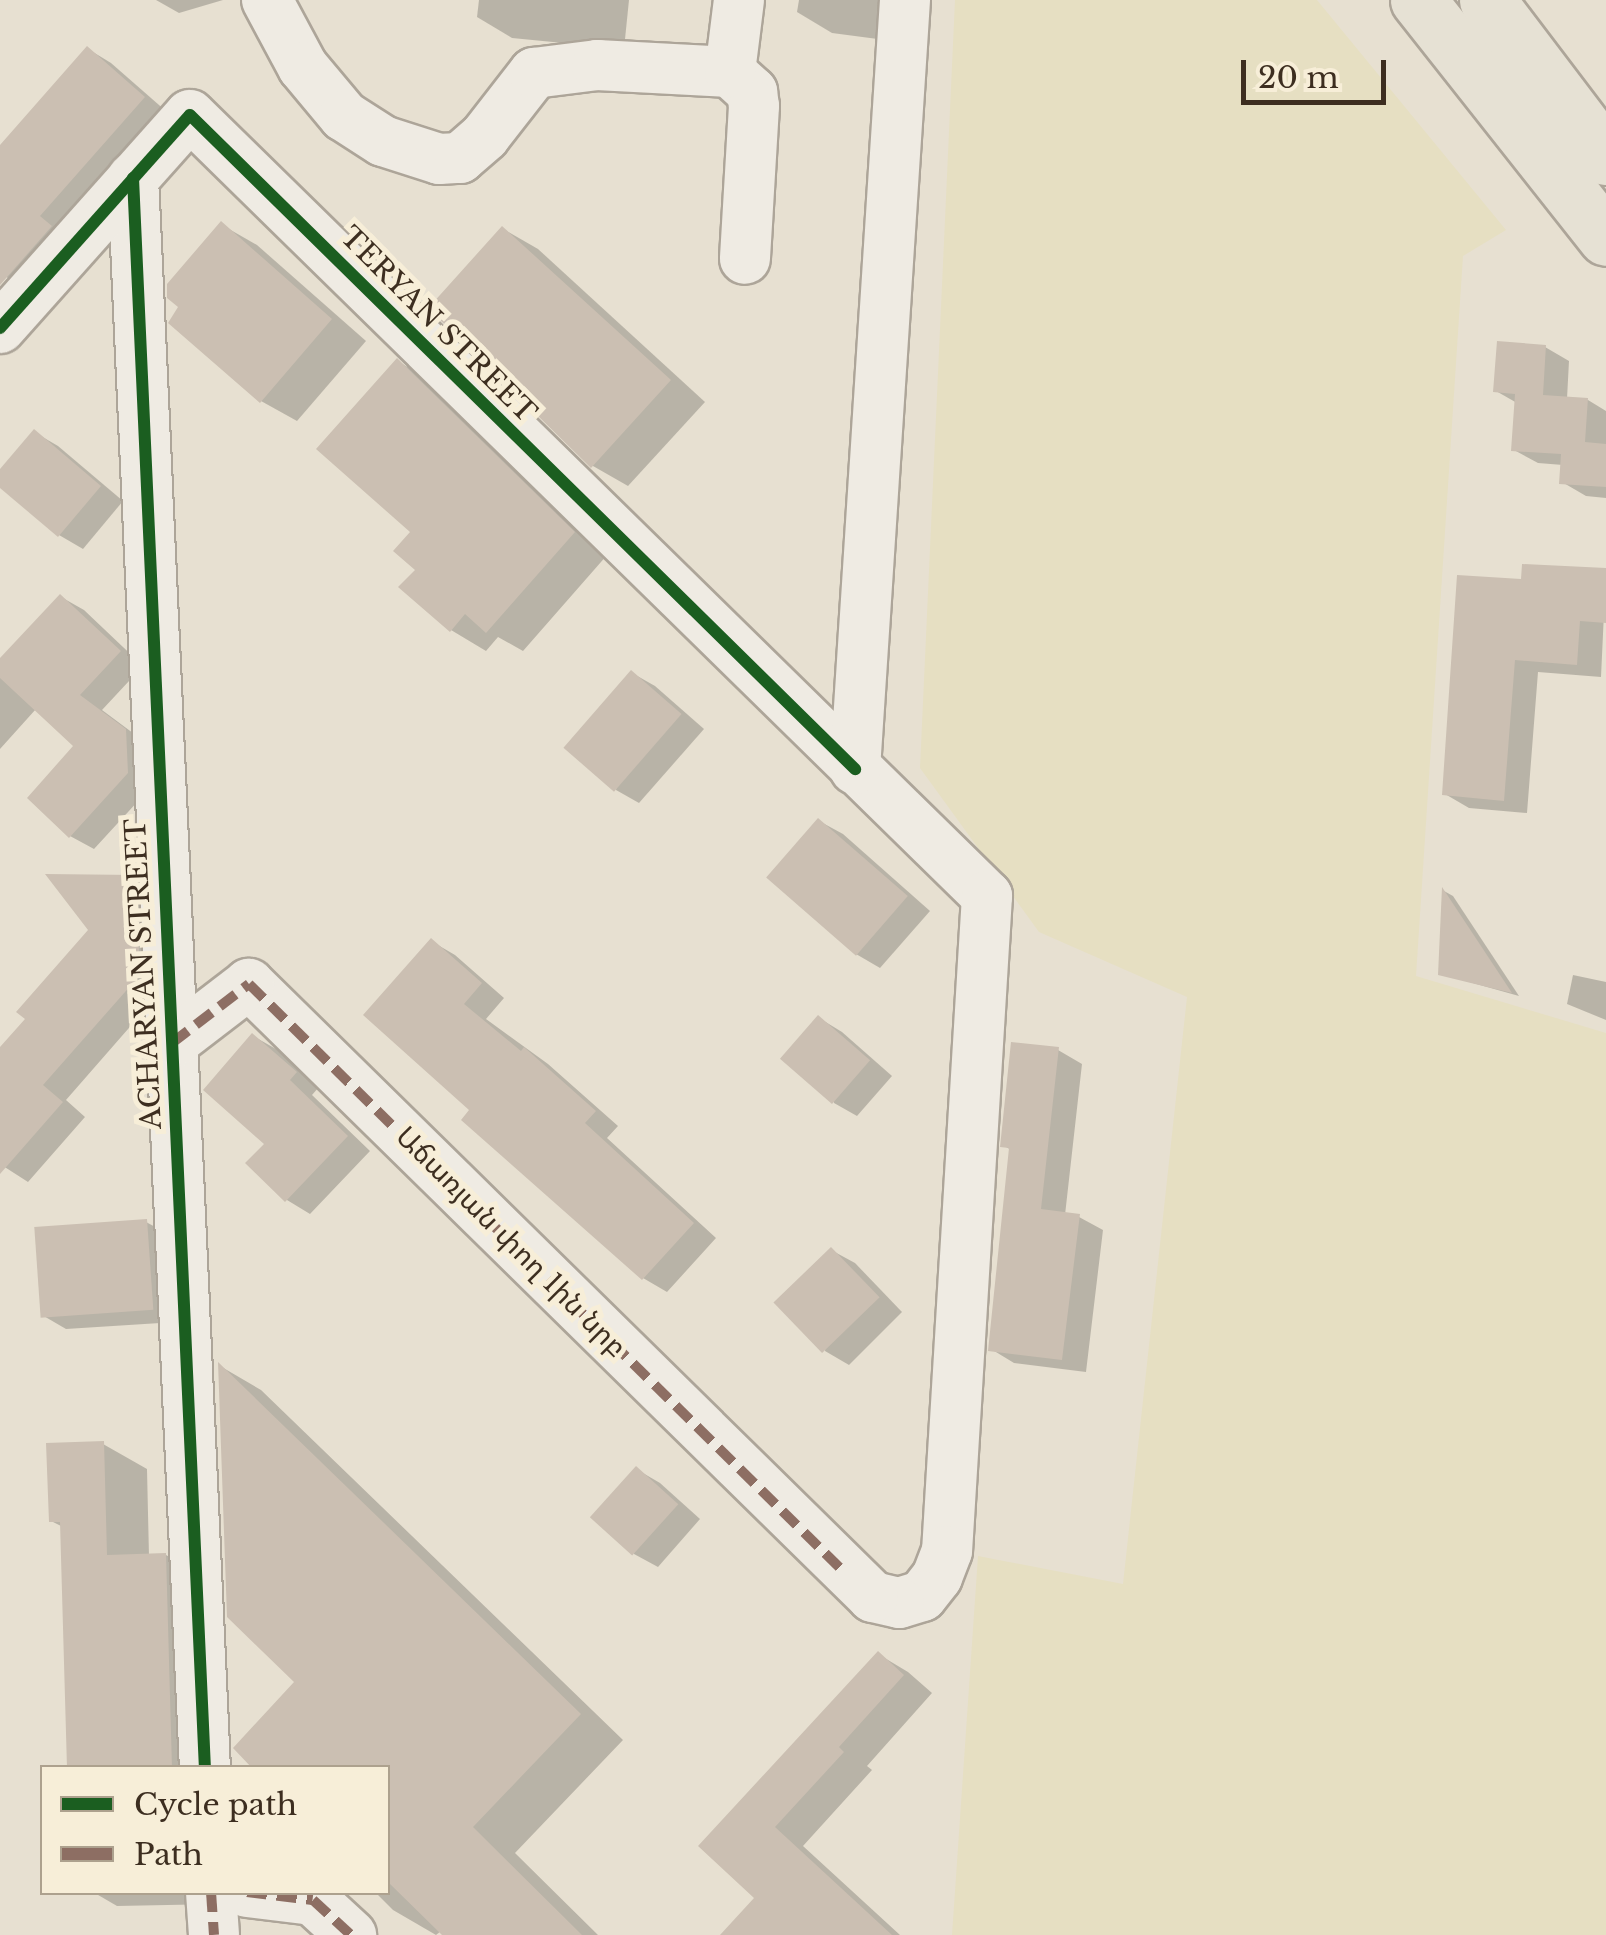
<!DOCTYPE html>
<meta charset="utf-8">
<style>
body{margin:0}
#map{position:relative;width:1606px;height:1935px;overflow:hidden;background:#e7e0d1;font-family:"Libre Baskerville","Noto Sans Armenian",serif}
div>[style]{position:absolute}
.farmland>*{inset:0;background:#e6dfc2}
.shadow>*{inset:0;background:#0003}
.building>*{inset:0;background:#cbbfb2;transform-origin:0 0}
.roads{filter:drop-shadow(2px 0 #ada599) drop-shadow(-2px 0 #ada599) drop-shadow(0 2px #ada599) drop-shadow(0 -2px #ada599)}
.minor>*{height:50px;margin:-25px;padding:0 25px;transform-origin:25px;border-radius:25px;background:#efebe3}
.major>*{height:55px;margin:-27.5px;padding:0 27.5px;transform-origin:27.5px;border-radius:27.5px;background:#e6e1d4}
.quiet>*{height:10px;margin-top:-5px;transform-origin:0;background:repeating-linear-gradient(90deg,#8d6e63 0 20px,transparent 0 30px)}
.cycleway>*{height:12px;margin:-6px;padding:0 6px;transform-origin:6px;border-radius:6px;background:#1b5e20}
span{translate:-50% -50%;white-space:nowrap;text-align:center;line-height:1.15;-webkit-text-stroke:10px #f7eed8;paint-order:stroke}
.street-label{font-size:28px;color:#3d2e20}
.legend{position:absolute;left:40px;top:1765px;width:350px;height:130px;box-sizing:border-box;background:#f7eed8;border:2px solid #ada18e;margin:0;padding:12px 18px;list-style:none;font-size:30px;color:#3d2e20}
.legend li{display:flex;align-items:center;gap:20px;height:50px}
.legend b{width:50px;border:2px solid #ada18e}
.scale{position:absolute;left:1241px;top:60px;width:145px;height:45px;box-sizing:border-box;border:5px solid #3d2e20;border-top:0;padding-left:12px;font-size:30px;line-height:35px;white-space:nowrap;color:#3d2e20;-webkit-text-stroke:8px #f7eed8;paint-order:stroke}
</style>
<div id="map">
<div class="farmland">
<div style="clip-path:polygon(955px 0,1317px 0,1506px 230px,1463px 256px,1416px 976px,1606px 1033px,1606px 1935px,952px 1935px,978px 1556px,1123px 1584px,1187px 997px,1039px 932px,920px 768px)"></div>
</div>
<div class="shadow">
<div style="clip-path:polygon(156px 0,223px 0,179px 13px)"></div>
<div style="clip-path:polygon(479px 0,629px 0,624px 49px,512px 38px,477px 17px)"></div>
<div style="clip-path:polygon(799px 0,914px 0,908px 43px,832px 33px,797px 12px)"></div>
<div style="clip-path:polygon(88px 49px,111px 63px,167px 112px,30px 292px,0 273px,0 146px)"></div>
<div style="clip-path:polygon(222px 225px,257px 245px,366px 341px,297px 421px,261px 401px)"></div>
<div style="clip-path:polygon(503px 229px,538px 249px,705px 402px,628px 486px,593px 466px,438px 314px)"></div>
<div style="clip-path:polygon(1545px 347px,1569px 361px,1567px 399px,1588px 400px,1606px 411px,1606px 498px,1586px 496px,1562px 482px,1563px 465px,1538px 463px,1514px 450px,1517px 403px,1496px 391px)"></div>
<div style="clip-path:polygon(397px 361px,432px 381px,608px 554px,523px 651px,498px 637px,486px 651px,451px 630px,418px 569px)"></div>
<div style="clip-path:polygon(34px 432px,58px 446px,123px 501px,83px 549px,59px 535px,0 485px,0 473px)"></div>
<div style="clip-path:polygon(1606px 570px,1601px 677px,1538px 672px,1527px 813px,1469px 808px,1445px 794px,1523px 582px)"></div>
<div style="clip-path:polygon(61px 597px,84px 610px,143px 666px,102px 710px,149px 745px,151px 787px,94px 849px,70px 836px,76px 746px,36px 709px,0 749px,0 662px)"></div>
<div style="clip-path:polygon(632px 673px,655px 686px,704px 729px,639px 803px,616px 790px)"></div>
<div style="clip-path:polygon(819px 821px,843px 834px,930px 911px,880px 968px,856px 954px)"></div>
<div style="clip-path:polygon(135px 877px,159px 891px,163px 989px,66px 1100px,85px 1117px,28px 1182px,0 1164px,0 1052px)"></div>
<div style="clip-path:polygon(1444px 891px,1453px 896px,1519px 996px,1441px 974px)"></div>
<div style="clip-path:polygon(431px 941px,455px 955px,504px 998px,486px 1019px,548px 1064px,618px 1126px,607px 1138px,716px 1238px,667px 1292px,643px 1278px,473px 1109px)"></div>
<div style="clip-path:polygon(1573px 975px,1606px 982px,1606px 1020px,1567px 1004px)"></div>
<div style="clip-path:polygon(819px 1018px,842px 1032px,892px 1076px,857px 1116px,834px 1103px)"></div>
<div style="clip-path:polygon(253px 1036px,276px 1049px,319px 1087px,312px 1095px,370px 1151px,310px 1214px,287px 1200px,248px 1163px,267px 1143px)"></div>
<div style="clip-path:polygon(1058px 1050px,1082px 1064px,1065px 1215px,1079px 1217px,1103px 1230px,1086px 1372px,1014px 1363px,991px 1349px,1011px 1150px,1003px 1145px)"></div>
<div style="clip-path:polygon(146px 1222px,170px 1235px,176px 1322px,66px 1329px,42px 1315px)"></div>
<div style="clip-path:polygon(831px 1250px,855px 1263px,902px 1312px,849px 1365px,825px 1351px)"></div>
<div style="clip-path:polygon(220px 1366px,261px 1390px,623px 1740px,515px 1853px,598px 1935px,445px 1935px,441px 1931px,436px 1935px,393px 1910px,375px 1892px,388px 1892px,388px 1768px,298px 1682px)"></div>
<div style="clip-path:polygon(103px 1444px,147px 1469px,149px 1556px,166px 1555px,209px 1580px,214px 1768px,70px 1768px,63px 1527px,51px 1521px)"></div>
<div style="clip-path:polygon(636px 1469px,660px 1483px,700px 1519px,658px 1567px,634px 1554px)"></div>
<div style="clip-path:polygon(878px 1654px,908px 1672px,932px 1693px,867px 1766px,872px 1770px,803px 1846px,900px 1935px,723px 1935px,758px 1898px,702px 1846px)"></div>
<div style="clip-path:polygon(93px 1892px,218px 1892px,218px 1904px,117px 1906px)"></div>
</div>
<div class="building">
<div style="clip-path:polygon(87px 46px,145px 97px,40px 216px,52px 226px,0 285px,0 145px)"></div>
<div style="clip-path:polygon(221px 221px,332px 319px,260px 403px,168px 323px,178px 307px,167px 298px,167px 284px)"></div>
<div style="clip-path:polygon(502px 226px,671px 380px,591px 468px,435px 315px,438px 311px,431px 305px)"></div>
<div style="clip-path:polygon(1497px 341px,1546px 345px,1543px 395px,1588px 398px,1585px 442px,1606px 444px,1606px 487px,1559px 484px,1561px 454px,1511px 451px,1515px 394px,1493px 392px)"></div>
<div style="clip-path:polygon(397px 358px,575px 532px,486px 633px,465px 614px,450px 632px,398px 587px,415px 570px,393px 551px,410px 532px,316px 449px)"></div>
<div style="clip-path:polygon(34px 429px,101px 486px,58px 537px,0 488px,0 469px)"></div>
<div style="clip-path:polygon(1522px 564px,1606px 568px,1606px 623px,1580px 621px,1577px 665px,1515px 660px,1504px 801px,1442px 795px,1457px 575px,1521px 579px)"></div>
<div style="clip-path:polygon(60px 594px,121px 651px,80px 695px,126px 729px,128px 773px,69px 838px,27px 798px,73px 746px,0 678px,0 658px)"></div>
<div style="left:631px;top:670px;width:67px;height:103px;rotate:41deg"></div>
<div style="left:818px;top:818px;width:119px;height:79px;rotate:41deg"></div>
<div style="clip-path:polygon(45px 874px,136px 875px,140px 975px,43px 1085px,63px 1102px,0 1174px,0 1047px,25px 1019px,16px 1012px,88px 930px)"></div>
<div style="clip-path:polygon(1442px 887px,1512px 993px,1438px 975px)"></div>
<div style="clip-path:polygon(431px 938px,482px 983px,464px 1004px,521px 1051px,524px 1047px,596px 1111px,585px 1123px,694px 1223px,642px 1280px,461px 1120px,469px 1110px,363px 1015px)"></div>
<div style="left:818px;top:1015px;width:69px;height:58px;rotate:41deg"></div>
<div style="clip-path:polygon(252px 1033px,297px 1072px,290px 1080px,348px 1136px,285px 1202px,245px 1163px,264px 1144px,203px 1090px)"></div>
<div style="clip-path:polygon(1011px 1042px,1059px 1047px,1041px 1209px,1080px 1214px,1062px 1360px,988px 1351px,1009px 1148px,1000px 1147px)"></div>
<div style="left:147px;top:1219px;width:91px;height:113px;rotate:86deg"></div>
<div style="left:831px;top:1247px;width:70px;height:80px;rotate:46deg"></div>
<div style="clip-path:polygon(218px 1362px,581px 1714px,473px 1827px,582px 1935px,442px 1935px,388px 1882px,388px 1768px,252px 1768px,233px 1748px,294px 1682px,227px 1617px)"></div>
<div style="clip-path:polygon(104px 1441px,107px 1555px,166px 1553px,172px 1768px,67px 1768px,60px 1522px,49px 1522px,46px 1443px)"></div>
<div style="left:636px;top:1466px;width:57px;height:69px;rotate:42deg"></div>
<div style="clip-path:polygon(878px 1651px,904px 1675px,839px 1747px,844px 1752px,775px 1827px,892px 1935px,720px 1935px,754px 1898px,698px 1846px)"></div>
</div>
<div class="roads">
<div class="minor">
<div style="left:267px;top:0;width:76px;rotate:61.8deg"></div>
<div style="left:303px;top:67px;width:64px;rotate:50.1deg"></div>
<div style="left:344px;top:116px;width:46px;rotate:32.7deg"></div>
<div style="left:383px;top:141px;width:59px;rotate:17.8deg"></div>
<div style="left:439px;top:159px;width:21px;rotate:-3deg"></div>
<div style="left:460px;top:158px;width:33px;rotate:-41deg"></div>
<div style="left:485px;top:136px;width:80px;rotate:-52.1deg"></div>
<div style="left:534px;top:73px;width:64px;rotate:-7.2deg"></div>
<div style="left:597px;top:65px;width:133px;rotate:3deg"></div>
<div style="left:730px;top:72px;width:30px;rotate:42deg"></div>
<div style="left:752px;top:92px;width:14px;rotate:82deg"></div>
<div style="left:754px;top:106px;width:153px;rotate:93.4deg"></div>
<div style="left:730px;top:72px;width:73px;rotate:-82.9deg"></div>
<div style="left:133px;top:178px;width:1592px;rotate:87.41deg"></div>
<div style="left:0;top:328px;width:285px;rotate:-48.3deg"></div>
<div style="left:190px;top:115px;width:1116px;rotate:44.42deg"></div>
<div style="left:987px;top:896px;width:656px;rotate:93.49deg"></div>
<div style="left:947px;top:1551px;width:28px;rotate:111deg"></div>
<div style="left:937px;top:1577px;width:24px;rotate:128deg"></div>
<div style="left:922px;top:1596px;width:24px;rotate:163deg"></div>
<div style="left:899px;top:1603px;width:27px;rotate:-167deg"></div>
<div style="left:873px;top:1597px;width:875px;rotate:-135.51deg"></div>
<div style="left:249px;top:984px;width:97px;rotate:142.5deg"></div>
<div style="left:855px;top:769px;width:771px;rotate:-86.28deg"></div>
<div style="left:211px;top:1892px;width:43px;rotate:86deg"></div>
<div style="left:247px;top:1892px;width:66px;rotate:6.9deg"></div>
<div style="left:313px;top:1900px;width:52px;rotate:42.6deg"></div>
</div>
<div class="major">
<div style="left:1418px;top:0;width:303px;rotate:51.7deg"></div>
<div style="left:1487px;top:0;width:197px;rotate:52.8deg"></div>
</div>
</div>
<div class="quiet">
<div style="left:172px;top:1043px;width:97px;rotate:-37.5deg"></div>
<div style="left:249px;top:984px;width:832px;rotate:44.66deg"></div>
<div style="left:211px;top:1892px;width:43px;rotate:86deg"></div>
<div style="left:247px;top:1892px;width:66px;rotate:6.9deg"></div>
<div style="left:313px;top:1900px;width:52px;rotate:42.6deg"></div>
</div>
<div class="cycleway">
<div style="left:133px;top:178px;width:1592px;rotate:87.41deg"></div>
<div style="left:0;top:328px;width:285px;rotate:-48.3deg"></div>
<div style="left:190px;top:115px;width:933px;rotate:44.52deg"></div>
</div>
<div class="street-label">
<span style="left:438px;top:325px;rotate:45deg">TERYAN STREET</span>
<span style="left:144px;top:974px;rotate:-93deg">ACHARYAN STREET</span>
<span style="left:511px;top:1242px;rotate:45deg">Աճառյան փող 1ին նրբ</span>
</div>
<ul class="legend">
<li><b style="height:12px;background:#1b5e20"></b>Cycle path</li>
<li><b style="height:12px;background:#8d6e63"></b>Path</li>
</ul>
<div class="scale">20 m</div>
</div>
